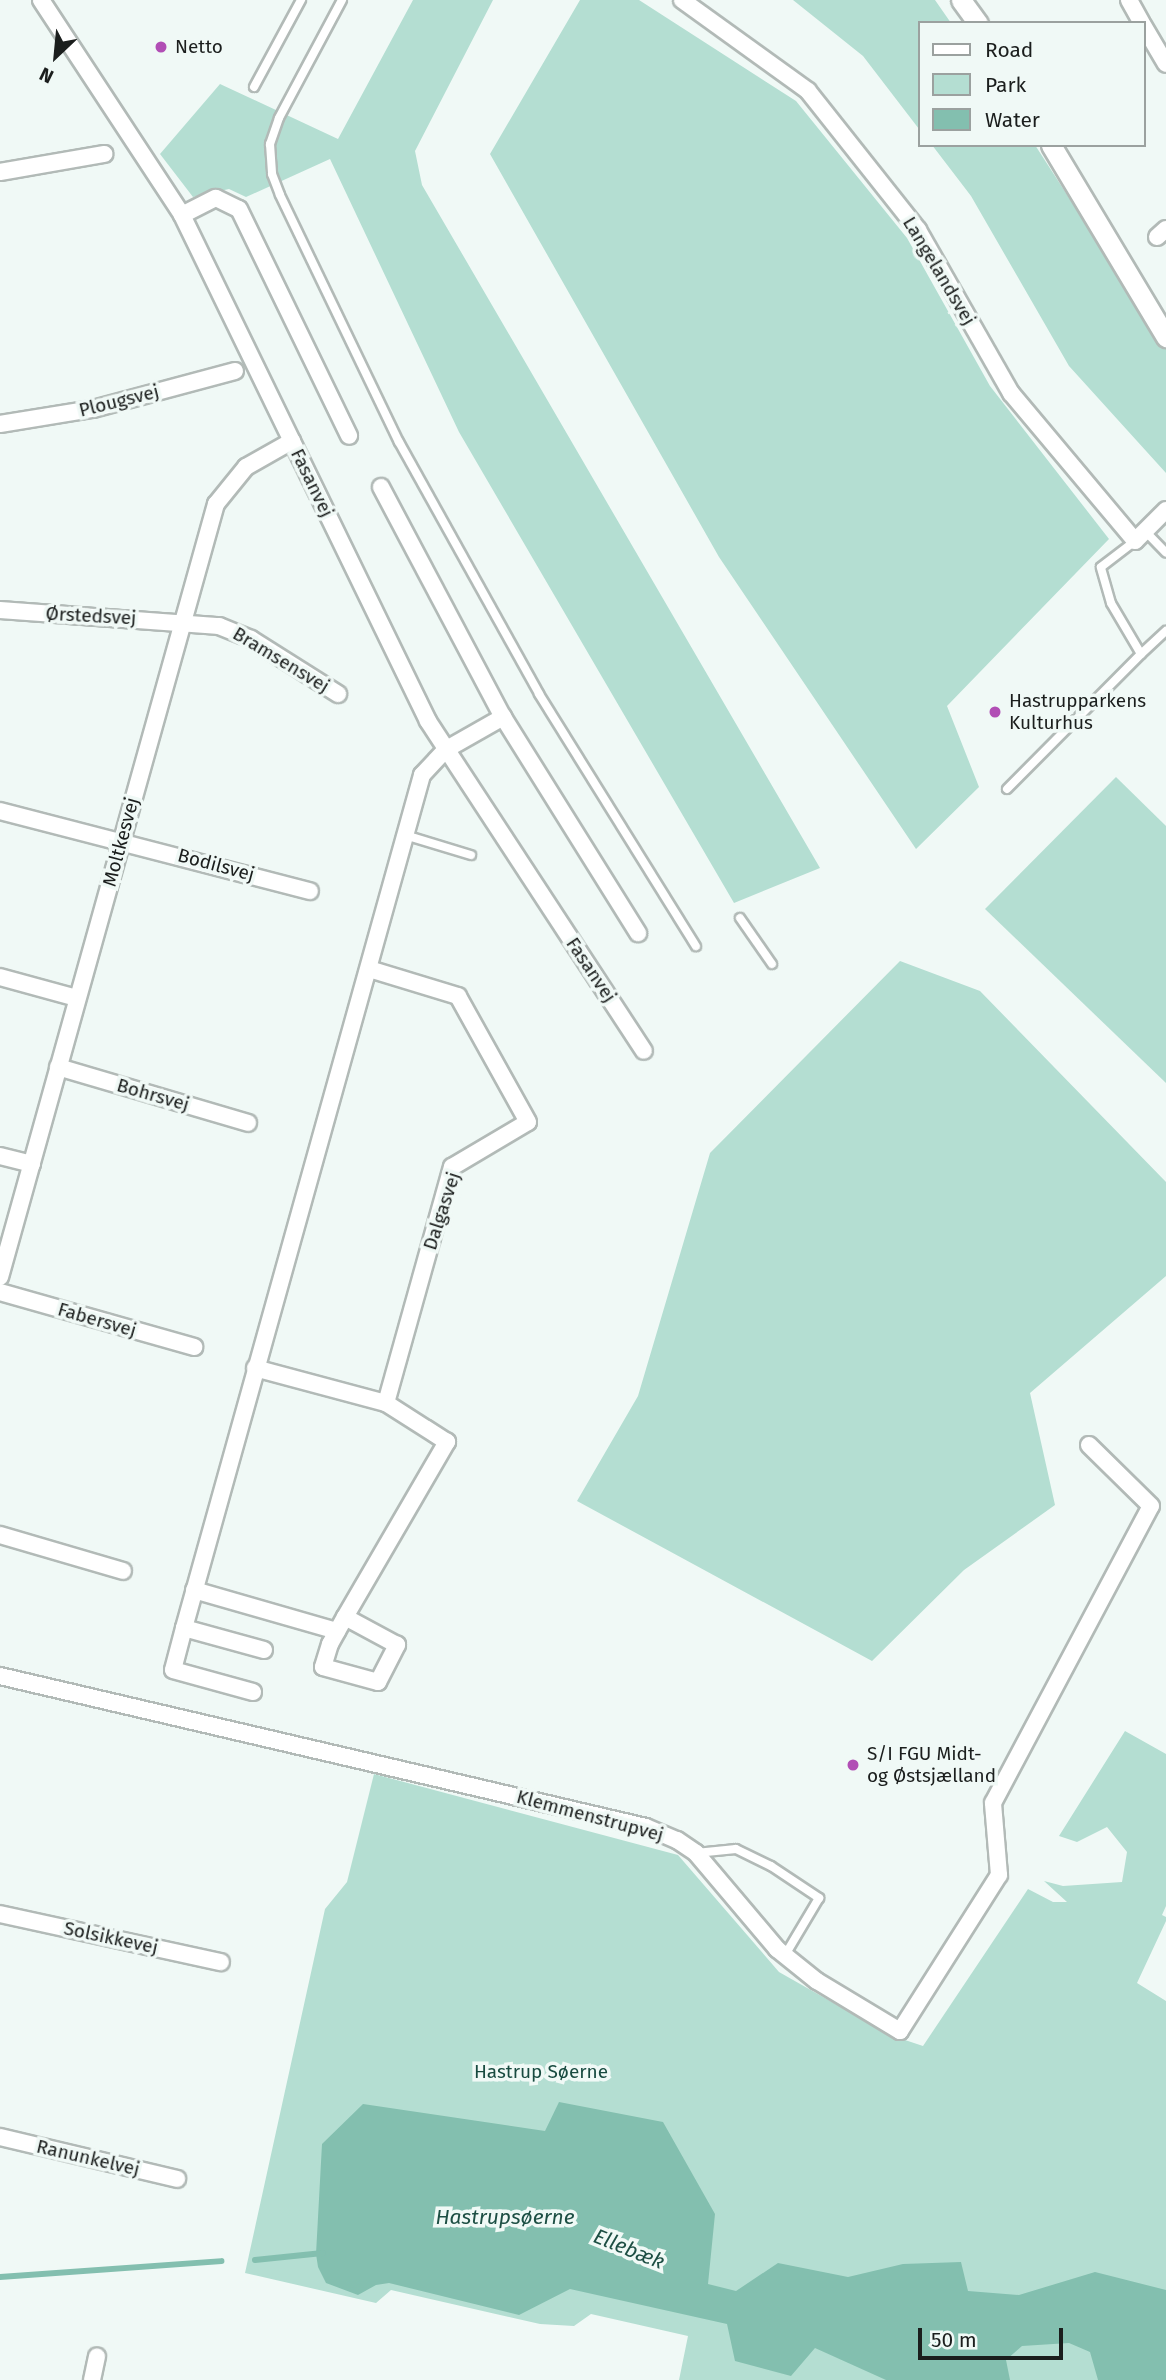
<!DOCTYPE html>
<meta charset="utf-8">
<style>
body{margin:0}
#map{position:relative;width:1166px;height:2380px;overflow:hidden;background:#f0f9f6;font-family:"Fira Sans",sans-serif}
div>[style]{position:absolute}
.green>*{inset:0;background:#b4ded2}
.water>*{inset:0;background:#83bfaf}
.stream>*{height:6px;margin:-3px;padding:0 3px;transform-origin:3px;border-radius:3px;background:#83bfaf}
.roads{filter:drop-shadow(2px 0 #b2bab7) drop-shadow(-2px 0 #b2bab7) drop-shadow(0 2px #b2bab7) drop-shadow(0 -2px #b2bab7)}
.service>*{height:8px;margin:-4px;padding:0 4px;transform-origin:4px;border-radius:4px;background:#fff}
.minor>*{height:16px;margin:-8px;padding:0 8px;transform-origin:8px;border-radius:8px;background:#fff}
.tertiary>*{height:19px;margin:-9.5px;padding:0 9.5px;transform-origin:9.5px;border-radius:9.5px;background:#fff}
.dots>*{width:19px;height:19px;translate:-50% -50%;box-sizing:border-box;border:4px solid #f0f9f6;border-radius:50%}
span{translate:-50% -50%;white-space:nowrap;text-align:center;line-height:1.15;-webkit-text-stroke:7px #f0f9f6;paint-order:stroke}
.poi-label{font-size:19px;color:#1b1e1d}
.left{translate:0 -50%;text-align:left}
.street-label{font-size:19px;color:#1b1e1d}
.park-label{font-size:19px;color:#184b40}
.water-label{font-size:21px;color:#1d4f44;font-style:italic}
.legend{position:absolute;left:918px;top:21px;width:228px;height:126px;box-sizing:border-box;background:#f0f9f6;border:2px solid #9ba19f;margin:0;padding:9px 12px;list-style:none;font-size:21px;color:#1b1e1d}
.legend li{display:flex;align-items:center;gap:14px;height:35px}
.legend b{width:35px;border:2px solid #9ba19f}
.north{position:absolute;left:21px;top:21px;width:70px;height:70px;-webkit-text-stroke:5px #f0f9f6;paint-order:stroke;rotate:206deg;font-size:19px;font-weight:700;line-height:28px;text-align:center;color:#1b1e1d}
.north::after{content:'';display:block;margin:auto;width:24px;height:32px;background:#1b1e1d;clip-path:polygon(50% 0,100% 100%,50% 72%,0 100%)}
.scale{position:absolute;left:918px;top:2328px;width:145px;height:32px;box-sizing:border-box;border:4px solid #1b1e1d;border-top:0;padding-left:9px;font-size:21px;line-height:24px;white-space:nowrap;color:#1b1e1d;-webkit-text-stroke:5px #f0f9f6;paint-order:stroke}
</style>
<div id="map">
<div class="green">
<div style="clip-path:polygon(413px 0,493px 0,415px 151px,422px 185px,820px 868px,734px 903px,459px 432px,330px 159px,246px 197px,229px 189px,193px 197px,160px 154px,220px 84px,338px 139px)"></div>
<div style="clip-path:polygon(580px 0,639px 0,796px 101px,907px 238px,990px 386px,1109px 539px,947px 706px,979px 787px,916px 849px,719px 557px,490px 154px)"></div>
<div style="clip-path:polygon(793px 0,935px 0,951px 23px,919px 23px,919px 129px,863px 56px)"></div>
<div style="clip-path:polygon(932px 145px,1035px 145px,1166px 348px,1166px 473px,1069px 366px,971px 196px)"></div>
<div style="clip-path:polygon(1116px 777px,1166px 826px,1166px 1083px,985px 909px)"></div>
<div style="clip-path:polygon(900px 961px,980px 991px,1166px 1182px,1166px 1276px,1030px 1393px,1055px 1505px,964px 1570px,872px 1661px,577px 1501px,638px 1396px,710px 1153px)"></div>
<div style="clip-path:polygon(1125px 1731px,1166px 1754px,1166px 1906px,1162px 1915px,1166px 1917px,1166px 1921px,1137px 1983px,1166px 2001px,1166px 2380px,679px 2380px,688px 2336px,591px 2314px,574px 2326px,540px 2324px,391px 2290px,376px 2303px,245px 2273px,325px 1909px,347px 1882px,374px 1774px,678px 1855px,779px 1972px,890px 2035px,923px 2046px,1028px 1889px,1053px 1902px,1067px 1902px,1044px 1881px,1063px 1886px,1122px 1882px,1127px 1852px,1107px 1827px,1077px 1842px,1059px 1836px)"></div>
</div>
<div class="water">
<div style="clip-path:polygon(559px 2102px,663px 2122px,715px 2214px,708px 2284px,736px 2291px,778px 2263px,848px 2277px,903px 2264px,961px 2262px,968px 2291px,1019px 2295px,1095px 2272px,1166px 2290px,1166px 2380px,1098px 2380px,1090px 2352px,1069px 2343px,1022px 2346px,1006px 2360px,1010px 2380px,886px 2380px,815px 2348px,791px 2376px,735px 2361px,727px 2324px,570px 2289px,519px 2315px,389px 2283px,376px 2285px,358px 2295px,326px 2283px,318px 2267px,316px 2254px,322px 2144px,363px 2104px,545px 2131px)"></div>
</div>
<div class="stream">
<div style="left:255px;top:2260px;width:68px;rotate:-5.9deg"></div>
<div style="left:0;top:2277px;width:222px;rotate:-4.1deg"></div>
</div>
<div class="roads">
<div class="service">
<div style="left:342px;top:0;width:134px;rotate:118.1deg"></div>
<div style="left:279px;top:118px;width:28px;rotate:109deg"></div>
<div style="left:270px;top:144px;width:30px;rotate:86deg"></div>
<div style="left:272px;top:174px;width:22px;rotate:69deg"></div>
<div style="left:280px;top:195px;width:274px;rotate:64.3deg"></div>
<div style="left:399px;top:442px;width:288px;rotate:60.9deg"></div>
<div style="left:539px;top:694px;width:297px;rotate:58.1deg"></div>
<div style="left:254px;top:87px;width:99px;rotate:-61.6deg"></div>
<div style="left:1145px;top:531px;width:30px;rotate:46deg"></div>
<div style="left:1141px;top:654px;width:34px;rotate:-43deg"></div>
<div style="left:1007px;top:789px;width:190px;rotate:-45.2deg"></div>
<div style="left:1141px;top:654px;width:59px;rotate:-120.5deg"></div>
<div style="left:1111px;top:603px;width:37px;rotate:-106deg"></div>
<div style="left:1101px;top:567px;width:43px;rotate:-37.4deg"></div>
<div style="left:405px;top:835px;width:69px;rotate:16.9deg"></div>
<div style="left:740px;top:918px;width:56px;rotate:55.2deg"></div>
<div style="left:696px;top:1853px;width:40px;rotate:-5.7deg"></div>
<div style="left:736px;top:1849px;width:39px;rotate:26deg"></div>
<div style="left:771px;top:1866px;width:58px;rotate:33.7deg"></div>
<div style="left:819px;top:1898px;width:66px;rotate:120.8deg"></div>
</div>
<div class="minor">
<div style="left:41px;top:0;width:257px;rotate:56.7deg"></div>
<div style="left:182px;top:215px;width:563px;rotate:64.07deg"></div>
<div style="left:428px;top:721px;width:394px;rotate:56.8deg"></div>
<div style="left:682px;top:0;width:155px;rotate:35.8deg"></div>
<div style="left:808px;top:91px;width:177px;rotate:51.6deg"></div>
<div style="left:918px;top:230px;width:188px;rotate:60.3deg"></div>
<div style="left:1011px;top:393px;width:193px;rotate:50deg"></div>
<div style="left:1135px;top:541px;width:44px;rotate:-45deg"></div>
<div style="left:1129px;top:0;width:26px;rotate:61deg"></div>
<div style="left:1143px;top:25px;width:45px;rotate:59.5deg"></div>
<div style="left:0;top:172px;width:106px;rotate:-9.8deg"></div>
<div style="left:182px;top:215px;width:38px;rotate:-27deg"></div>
<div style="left:216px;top:198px;width:25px;rotate:26deg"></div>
<div style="left:239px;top:209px;width:252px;rotate:64.1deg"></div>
<div style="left:1157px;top:237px;width:12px;rotate:-42deg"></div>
<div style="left:0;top:424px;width:94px;rotate:-9.2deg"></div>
<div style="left:93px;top:409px;width:147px;rotate:-15deg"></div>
<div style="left:381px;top:487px;width:260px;rotate:62.1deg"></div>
<div style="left:503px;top:717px;width:255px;rotate:58deg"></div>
<div style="left:0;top:610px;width:220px;rotate:4.2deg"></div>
<div style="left:219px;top:626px;width:35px;rotate:22deg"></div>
<div style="left:251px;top:639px;width:103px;rotate:32.3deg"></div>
<div style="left:0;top:811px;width:320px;rotate:14.5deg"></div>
<div style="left:0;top:977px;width:80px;rotate:15.3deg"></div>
<div style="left:58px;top:1067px;width:198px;rotate:16.4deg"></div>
<div style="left:0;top:1156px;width:33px;rotate:14deg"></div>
<div style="left:0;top:1277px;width:803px;rotate:-74.39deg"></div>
<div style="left:216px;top:504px;width:48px;rotate:-51deg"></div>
<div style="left:246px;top:467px;width:53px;rotate:-29.5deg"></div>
<div style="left:0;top:1292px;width:202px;rotate:15.8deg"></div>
<div style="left:255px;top:1368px;width:136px;rotate:15deg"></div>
<div style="left:386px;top:1403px;width:245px;rotate:-74.4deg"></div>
<div style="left:452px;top:1167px;width:88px;rotate:-30.6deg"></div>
<div style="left:528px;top:1122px;width:144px;rotate:-119.1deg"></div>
<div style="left:458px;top:996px;width:93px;rotate:-163.1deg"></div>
<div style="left:0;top:1535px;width:128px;rotate:16.3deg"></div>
<div style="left:194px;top:1590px;width:149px;rotate:16deg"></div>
<div style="left:345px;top:1617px;width:31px;rotate:119deg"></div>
<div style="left:330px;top:1644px;width:24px;rotate:107deg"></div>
<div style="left:323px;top:1667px;width:57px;rotate:15.3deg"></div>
<div style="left:378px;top:1682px;width:42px;rotate:-62.8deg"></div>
<div style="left:397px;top:1645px;width:59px;rotate:-151.7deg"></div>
<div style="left:345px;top:1617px;width:203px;rotate:-59.8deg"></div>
<div style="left:447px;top:1442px;width:72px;rotate:-147.4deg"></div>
<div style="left:184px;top:1628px;width:43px;rotate:104.7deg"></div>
<div style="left:173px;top:1670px;width:83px;rotate:15.4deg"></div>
<div style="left:264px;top:1650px;width:83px;rotate:-164.6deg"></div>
<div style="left:184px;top:1628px;width:886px;rotate:-74.41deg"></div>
<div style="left:422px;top:775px;width:34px;rotate:-47deg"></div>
<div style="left:445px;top:750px;width:67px;rotate:-29.6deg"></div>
<div style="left:0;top:1676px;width:663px;rotate:13.16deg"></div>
<div style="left:646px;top:1827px;width:34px;rotate:23deg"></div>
<div style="left:677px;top:1840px;width:23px;rotate:34deg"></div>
<div style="left:696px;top:1853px;width:126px;rotate:49.8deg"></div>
<div style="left:777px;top:1949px;width:51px;rotate:38.7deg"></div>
<div style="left:817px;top:1981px;width:97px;rotate:31.1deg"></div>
<div style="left:900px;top:2031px;width:185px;rotate:-57.6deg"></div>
<div style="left:999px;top:1875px;width:72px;rotate:-94.8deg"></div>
<div style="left:993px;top:1803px;width:336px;rotate:-62deg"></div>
<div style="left:1151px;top:1506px;width:87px;rotate:-135.5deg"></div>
<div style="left:0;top:1914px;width:226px;rotate:12.3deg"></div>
<div style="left:0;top:2137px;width:182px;rotate:13.3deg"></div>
<div style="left:92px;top:2380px;width:24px;rotate:-78deg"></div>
</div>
<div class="tertiary">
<div style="left:961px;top:0;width:29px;rotate:54deg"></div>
<div style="left:1051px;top:145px;width:224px;rotate:59.1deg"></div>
</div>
</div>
<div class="dots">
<div style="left:161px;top:47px;background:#b14eb5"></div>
<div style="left:995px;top:712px;background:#b14eb5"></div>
<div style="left:853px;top:1765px;background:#b14eb5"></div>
</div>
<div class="poi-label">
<span class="left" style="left:175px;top:47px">Netto</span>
<span class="left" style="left:1009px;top:712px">Hastrupparkens<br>Kulturhus</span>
<span class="left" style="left:867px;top:1765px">S/I FGU Midt-<br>og Østsjælland</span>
</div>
<div class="street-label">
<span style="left:939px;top:271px;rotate:59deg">Langelandsvej</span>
<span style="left:119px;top:401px;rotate:-14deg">Plougsvej</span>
<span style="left:312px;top:483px;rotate:64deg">Fasanvej</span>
<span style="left:91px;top:616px;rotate:3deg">Ørstedsvej</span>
<span style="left:281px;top:660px;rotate:31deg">Bramsensvej</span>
<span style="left:121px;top:842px;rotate:-75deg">Moltkesvej</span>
<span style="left:216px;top:865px;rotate:15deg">Bodilsvej</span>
<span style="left:591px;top:970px;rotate:56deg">Fasanvej</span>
<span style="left:153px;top:1095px;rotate:16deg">Bohrsvej</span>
<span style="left:442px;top:1211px;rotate:-72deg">Dalgasvej</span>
<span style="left:97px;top:1320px;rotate:16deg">Fabersvej</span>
<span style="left:590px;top:1816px;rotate:15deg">Klemmenstrupvej</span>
<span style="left:111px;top:1938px;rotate:12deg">Solsikkevej</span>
<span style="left:88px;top:2158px;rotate:13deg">Ranunkelvej</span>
</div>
<div class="park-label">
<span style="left:541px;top:2072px">Hastrup Søerne</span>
</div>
<div class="water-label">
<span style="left:505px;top:2217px">Hastrupsøerne</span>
<span style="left:629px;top:2249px;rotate:22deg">Ellebæk</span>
</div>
<ul class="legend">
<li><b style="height:9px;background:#fff"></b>Road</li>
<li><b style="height:19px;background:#b4ded2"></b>Park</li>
<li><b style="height:19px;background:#83bfaf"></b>Water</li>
</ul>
<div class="north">N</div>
<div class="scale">50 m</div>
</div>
